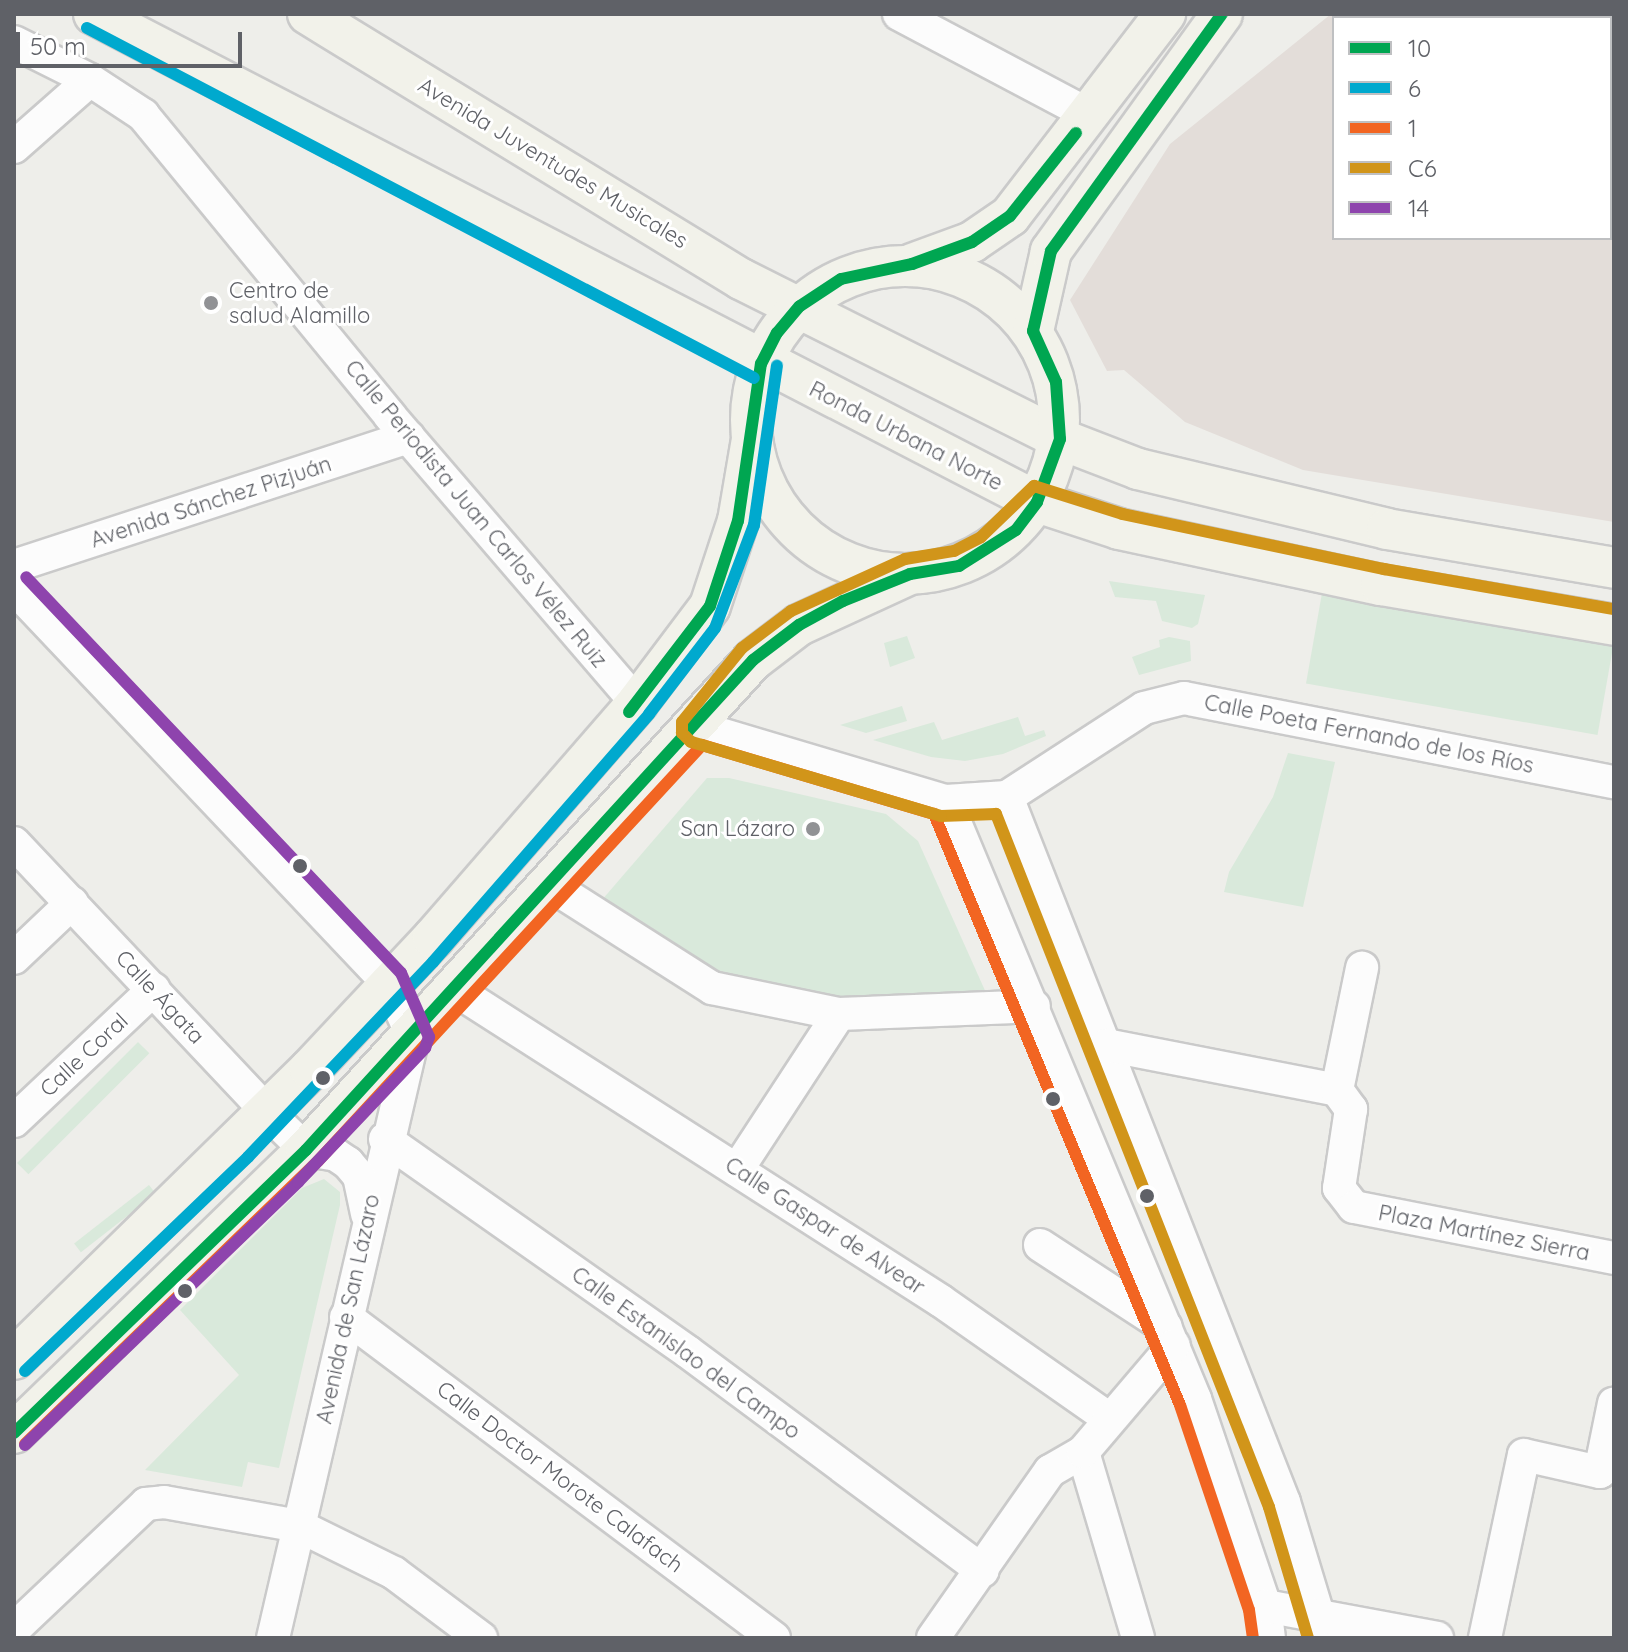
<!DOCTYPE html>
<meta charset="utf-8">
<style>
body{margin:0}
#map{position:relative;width:1628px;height:1652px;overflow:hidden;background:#eeeeea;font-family:Quicksand,sans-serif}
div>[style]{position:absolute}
.medical>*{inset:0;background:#e3ddd9}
.green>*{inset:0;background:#d9e9db;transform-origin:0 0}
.roads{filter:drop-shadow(2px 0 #cacaca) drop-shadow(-2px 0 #cacaca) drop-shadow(0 2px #cacaca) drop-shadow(0 -2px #cacaca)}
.minor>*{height:32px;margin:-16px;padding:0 16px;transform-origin:16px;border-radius:16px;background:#fcfcfc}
.major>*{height:40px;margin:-20px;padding:0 20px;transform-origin:20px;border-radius:20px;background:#f2f2ea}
.major>.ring{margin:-20px;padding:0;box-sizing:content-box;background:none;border:40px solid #f2f2ea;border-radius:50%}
.bus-1>*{height:12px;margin:-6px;padding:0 6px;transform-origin:6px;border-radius:6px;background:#00a651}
.bus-2>*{height:12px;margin:-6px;padding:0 6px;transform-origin:6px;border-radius:6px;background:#00a9ce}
.bus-3>*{height:12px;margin:-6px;padding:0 6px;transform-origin:6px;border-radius:6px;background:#f26522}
.bus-4>*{height:12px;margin:-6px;padding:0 6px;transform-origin:6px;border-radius:6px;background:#d1951a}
.bus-5>*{height:12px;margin:-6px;padding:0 6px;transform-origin:6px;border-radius:6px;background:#8e44ad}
.dots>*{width:22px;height:22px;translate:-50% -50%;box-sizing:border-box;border:4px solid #fff;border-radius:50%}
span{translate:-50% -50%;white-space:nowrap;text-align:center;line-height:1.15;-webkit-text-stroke:6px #fff;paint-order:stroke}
.street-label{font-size:22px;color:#5f6167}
.poi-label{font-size:22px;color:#5f6167}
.left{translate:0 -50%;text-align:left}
.right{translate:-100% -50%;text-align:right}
.frame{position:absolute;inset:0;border:16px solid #5f6167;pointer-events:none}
.legend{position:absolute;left:1332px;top:16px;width:280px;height:224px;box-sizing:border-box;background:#fff;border:2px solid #bfc0c2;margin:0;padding:10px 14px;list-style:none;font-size:24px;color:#5f6167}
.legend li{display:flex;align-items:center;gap:16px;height:40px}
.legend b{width:40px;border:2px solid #bfc0c2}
.scale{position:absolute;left:16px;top:32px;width:226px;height:36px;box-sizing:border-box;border:4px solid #5f6167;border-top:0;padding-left:10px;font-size:24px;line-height:28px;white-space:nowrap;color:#5f6167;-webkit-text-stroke:6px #fff;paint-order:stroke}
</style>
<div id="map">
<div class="medical">
<div style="clip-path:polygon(evenodd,1331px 14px,1614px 14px,1614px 522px,1303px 470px,1185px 422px,1124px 370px,1107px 371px,1070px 300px,1170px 144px,1331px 14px,1334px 18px,1610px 18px,1610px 238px,1334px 238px,1334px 18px)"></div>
</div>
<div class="green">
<div style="clip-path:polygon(1109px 581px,1205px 595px,1198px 624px,1192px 628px,1162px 621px,1156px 601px,1115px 597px)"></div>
<div style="left:1322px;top:593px;width:296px;height:92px;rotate:10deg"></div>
<div style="clip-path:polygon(907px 636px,915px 658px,890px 667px,884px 643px)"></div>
<div style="clip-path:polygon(1169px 637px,1190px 641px,1191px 661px,1139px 675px,1132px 657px,1160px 647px,1159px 640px)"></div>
<div style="clip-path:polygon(902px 706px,907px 721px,866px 733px,840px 725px)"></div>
<div style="clip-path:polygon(1018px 717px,1025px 736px,1044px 730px,1046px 736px,1003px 754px,965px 761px,931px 757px,873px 740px,934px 722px,942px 740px)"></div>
<div style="clip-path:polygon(1288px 753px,1335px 762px,1303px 907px,1224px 892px,1229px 872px,1273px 797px)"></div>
<div style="clip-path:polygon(707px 778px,729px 778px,886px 814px,918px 841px,987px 995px,841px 1005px,715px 983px,595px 908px)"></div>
<div style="left:138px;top:1042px;width:16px;height:171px;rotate:45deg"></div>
<div style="clip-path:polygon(324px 1179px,340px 1192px,340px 1205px,279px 1468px,248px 1462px,242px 1487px,145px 1470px,239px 1375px,180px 1310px,302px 1188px)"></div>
<div style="left:149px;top:1185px;width:11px;height:95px;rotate:52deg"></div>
</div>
<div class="roads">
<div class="minor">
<div style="left:899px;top:14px;width:216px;rotate:27.9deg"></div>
<div style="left:14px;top:42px;width:85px;rotate:26.6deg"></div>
<div style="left:90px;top:80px;width:64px;rotate:33.4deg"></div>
<div style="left:143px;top:115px;width:389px;rotate:50.6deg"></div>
<div style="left:390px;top:416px;width:379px;rotate:49.3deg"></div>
<div style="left:14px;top:147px;width:101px;rotate:-41.4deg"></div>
<div style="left:14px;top:566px;width:415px;rotate:-18.1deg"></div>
<div style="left:14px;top:588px;width:545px;rotate:46.56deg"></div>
<div style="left:389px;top:984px;width:58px;rotate:65.6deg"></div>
<div style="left:413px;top:1037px;width:617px;rotate:103.11deg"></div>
<div style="left:697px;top:727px;width:260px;rotate:16.6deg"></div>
<div style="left:946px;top:801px;width:61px;rotate:-3.8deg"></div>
<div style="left:1007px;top:797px;width:163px;rotate:-33deg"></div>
<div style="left:1144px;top:708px;width:41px;rotate:-14deg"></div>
<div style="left:1184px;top:698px;width:438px;rotate:11.1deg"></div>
<div style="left:1007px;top:797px;width:757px;rotate:68.55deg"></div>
<div style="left:1284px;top:1502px;width:142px;rotate:73.2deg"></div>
<div style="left:946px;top:801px;width:648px;rotate:67.39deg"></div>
<div style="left:1195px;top:1399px;width:219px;rotate:71.3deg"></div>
<div style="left:1265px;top:1606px;width:32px;rotate:83deg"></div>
<div style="left:14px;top:843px;width:371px;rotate:46.7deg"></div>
<div style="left:268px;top:1113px;width:53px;rotate:44.2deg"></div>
<div style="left:306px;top:1150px;width:30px;rotate:9deg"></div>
<div style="left:336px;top:1155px;width:14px;rotate:34deg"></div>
<div style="left:348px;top:1163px;width:17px;rotate:50deg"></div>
<div style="left:359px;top:1176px;width:39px;rotate:78deg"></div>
<div style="left:552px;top:886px;width:190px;rotate:32.5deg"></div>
<div style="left:712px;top:988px;width:130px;rotate:11.6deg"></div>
<div style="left:839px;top:1014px;width:195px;rotate:-2.3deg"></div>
<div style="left:14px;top:958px;width:80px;rotate:-43.5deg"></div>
<div style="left:454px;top:989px;width:578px;rotate:32.65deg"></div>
<div style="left:941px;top:1301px;width:204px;rotate:35deg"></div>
<div style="left:1106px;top:1045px;width:235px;rotate:11deg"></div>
<div style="left:1337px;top:1090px;width:125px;rotate:-78.4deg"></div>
<div style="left:1337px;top:1090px;width:24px;rotate:54deg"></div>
<div style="left:1351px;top:1109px;width:80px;rotate:98.6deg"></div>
<div style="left:1339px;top:1188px;width:24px;rotate:52deg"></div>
<div style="left:1354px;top:1207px;width:265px;rotate:11.1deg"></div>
<div style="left:14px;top:1121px;width:192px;rotate:-43.3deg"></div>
<div style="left:385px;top:1139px;width:370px;rotate:35.1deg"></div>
<div style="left:688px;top:1352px;width:367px;rotate:36.6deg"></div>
<div style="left:737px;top:1170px;width:186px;rotate:-56.8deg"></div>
<div style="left:1040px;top:1245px;width:150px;rotate:33.1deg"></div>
<div style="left:346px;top:1317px;width:535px;rotate:36.87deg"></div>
<div style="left:1083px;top:1452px;width:194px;rotate:73.5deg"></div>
<div style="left:1265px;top:1606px;width:175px;rotate:10.5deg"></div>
<div style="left:14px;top:1629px;width:182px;rotate:-43.4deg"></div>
<div style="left:146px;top:1504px;width:18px;rotate:-6deg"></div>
<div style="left:164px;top:1502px;width:137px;rotate:10.1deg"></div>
<div style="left:299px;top:1526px;width:106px;rotate:26.3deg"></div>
<div style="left:394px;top:1573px;width:109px;rotate:36.8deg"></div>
<div style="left:933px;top:1638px;width:204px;rotate:-55deg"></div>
<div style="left:1050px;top:1471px;width:38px;rotate:-30deg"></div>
<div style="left:1083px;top:1452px;width:140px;rotate:-49.6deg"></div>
<div style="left:1485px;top:1638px;width:187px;rotate:-78deg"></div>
<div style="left:1524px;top:1455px;width:78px;rotate:12.6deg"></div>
<div style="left:1600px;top:1472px;width:70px;rotate:-78.5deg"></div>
</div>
<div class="major">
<div style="left:94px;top:14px;width:1062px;rotate:27.36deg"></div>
<div style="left:1037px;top:502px;width:86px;rotate:18.2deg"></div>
<div style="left:1119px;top:529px;width:268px;rotate:12.1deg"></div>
<div style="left:1381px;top:585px;width:236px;rotate:9.7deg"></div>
<div style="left:308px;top:14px;width:508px;rotate:31.47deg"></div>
<div style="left:741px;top:279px;width:357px;rotate:26.6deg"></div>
<div style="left:1060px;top:439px;width:84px;rotate:21deg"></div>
<div style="left:1138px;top:469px;width:256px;rotate:13.5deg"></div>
<div style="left:1387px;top:529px;width:230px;rotate:9.7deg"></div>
<div style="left:912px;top:264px;width:64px;rotate:-20.1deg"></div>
<div style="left:972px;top:242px;width:46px;rotate:-34.4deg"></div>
<div style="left:1010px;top:216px;width:255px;rotate:-52.5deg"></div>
<div class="ring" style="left:751px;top:266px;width:268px;height:268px"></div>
<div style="left:1033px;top:331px;width:82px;rotate:-77.3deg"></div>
<div style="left:1051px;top:251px;width:292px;rotate:-54.2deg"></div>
<div style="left:14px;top:1359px;width:414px;rotate:-44.4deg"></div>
<div style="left:310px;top:1069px;width:180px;rotate:-46.8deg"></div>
<div style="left:433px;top:938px;width:311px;rotate:-49deg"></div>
<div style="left:637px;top:703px;width:121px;rotate:-53deg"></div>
<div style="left:710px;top:606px;width:89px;rotate:-71.8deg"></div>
<div style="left:738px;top:521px;width:83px;rotate:-80.3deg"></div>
<div style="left:14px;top:1433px;width:407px;rotate:-44.1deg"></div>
<div style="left:306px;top:1150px;width:663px;rotate:-47.63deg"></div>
<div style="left:753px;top:660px;width:58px;rotate:-37.3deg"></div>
<div style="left:799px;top:625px;width:122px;rotate:-24.7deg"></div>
</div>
</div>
<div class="bus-1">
<div style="left:629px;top:712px;width:133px;rotate:-52.6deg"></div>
<div style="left:710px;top:606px;width:89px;rotate:-71.8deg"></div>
<div style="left:738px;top:521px;width:159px;rotate:-81.7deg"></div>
<div style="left:761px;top:364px;width:35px;rotate:-63deg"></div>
<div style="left:777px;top:333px;width:35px;rotate:-50deg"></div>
<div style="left:800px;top:306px;width:49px;rotate:-33.4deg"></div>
<div style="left:841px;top:279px;width:73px;rotate:-11.9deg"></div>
<div style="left:912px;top:264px;width:64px;rotate:-20.1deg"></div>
<div style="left:972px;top:242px;width:46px;rotate:-34.4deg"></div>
<div style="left:1010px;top:216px;width:106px;rotate:-51.5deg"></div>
<div style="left:14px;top:1433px;width:407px;rotate:-44.1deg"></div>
<div style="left:306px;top:1150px;width:663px;rotate:-47.63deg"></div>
<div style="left:753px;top:660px;width:58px;rotate:-37.3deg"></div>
<div style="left:799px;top:625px;width:50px;rotate:-28.6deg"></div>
<div style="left:843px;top:601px;width:72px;rotate:-21.9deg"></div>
<div style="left:910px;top:574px;width:50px;rotate:-9.3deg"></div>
<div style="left:959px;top:566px;width:67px;rotate:-32.3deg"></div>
<div style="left:1016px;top:530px;width:35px;rotate:-53deg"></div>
<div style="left:1037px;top:502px;width:67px;rotate:-69.9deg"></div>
<div style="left:1060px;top:439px;width:57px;rotate:-94deg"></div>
<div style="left:1056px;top:382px;width:56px;rotate:-114.3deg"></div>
<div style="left:1033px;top:331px;width:82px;rotate:-77.3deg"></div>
<div style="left:1051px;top:251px;width:292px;rotate:-54.2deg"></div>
</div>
<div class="bus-2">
<div style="left:87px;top:28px;width:753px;rotate:27.69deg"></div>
<div style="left:25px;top:1371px;width:309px;rotate:-43.8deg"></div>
<div style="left:248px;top:1157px;width:269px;rotate:-46.5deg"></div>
<div style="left:433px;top:962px;width:329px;rotate:-48.9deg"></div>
<div style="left:649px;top:714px;width:108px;rotate:-52.5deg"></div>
<div style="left:715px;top:628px;width:110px;rotate:-69.3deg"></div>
<div style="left:754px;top:525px;width:161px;rotate:-81.8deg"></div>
</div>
<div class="bus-3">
<div style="left:25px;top:1444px;width:407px;rotate:-44deg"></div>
<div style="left:318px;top:1161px;width:566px;rotate:-47.29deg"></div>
<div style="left:702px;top:745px;width:242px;rotate:16.6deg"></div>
<div style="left:934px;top:814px;width:640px;rotate:67.4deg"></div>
<div style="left:1180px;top:1405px;width:216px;rotate:71.4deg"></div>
<div style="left:1249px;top:1610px;width:28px;rotate:82deg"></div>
</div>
<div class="bus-4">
<div style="left:1308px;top:1638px;width:137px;rotate:-106.6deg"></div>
<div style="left:1269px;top:1507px;width:745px;rotate:-111.5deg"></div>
<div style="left:996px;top:814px;width:55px;rotate:177.9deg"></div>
<div style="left:941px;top:816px;width:261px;rotate:-163.5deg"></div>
<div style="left:691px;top:742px;width:13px;rotate:-135deg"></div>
<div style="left:682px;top:733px;width:11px;rotate:-90deg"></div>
<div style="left:682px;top:722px;width:95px;rotate:-51deg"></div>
<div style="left:742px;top:648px;width:61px;rotate:-37.1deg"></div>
<div style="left:791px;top:611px;width:125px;rotate:-24.5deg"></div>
<div style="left:905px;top:559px;width:50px;rotate:-9.3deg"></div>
<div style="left:954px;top:551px;width:30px;rotate:-27deg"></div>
<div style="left:981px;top:537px;width:74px;rotate:-43.9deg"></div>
<div style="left:1034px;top:486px;width:93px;rotate:17.5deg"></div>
<div style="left:1123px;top:514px;width:267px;rotate:11.9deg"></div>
<div style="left:1384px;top:569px;width:233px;rotate:9.9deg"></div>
</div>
<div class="bus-5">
<div style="left:25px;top:1445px;width:379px;rotate:-43.9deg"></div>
<div style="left:298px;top:1182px;width:185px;rotate:-46.5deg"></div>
<div style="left:425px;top:1048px;width:12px;rotate:-70deg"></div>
<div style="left:429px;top:1037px;width:70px;rotate:-113.6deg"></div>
<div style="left:401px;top:973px;width:545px;rotate:-133.44deg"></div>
</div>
<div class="dots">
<div style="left:211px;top:303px;background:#919295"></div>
<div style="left:813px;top:829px;background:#919295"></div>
<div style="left:300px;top:866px;background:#5f6167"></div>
<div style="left:323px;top:1078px;background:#5f6167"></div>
<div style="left:1053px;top:1099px;background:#5f6167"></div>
<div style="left:1147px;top:1196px;background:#5f6167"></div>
<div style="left:185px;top:1291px;background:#5f6167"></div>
</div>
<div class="street-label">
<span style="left:553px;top:163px;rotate:31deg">Avenida Juventudes Musicales</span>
<span style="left:906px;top:436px;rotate:27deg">Ronda Urbana Norte</span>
<span style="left:211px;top:502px;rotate:-18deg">Avenida Sánchez Pizjuán</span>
<span style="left:476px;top:514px;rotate:50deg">Calle Periodista Juan Carlos Vélez Ruiz</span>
<span style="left:1369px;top:734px;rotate:11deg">Calle Poeta Fernando de los Ríos</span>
<span style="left:160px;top:997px;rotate:47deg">Calle Ágata</span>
<span style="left:84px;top:1055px;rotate:-43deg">Calle Coral</span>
<span style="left:825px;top:1226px;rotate:33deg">Calle Gaspar de Alvear</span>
<span style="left:1484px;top:1233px;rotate:11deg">Plaza Martínez Sierra</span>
<span style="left:348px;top:1309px;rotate:-78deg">Avenida de San Lázaro</span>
<span style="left:686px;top:1353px;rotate:36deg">Calle Estanislao del Campo</span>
<span style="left:560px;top:1477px;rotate:37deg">Calle Doctor Morote Calafach</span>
</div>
<div class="poi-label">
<span class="left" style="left:229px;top:303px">Centro de<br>salud Alamillo</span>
<span class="right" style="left:795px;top:829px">San Lázaro</span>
</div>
<div class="frame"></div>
<ul class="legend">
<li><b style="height:10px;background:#00a651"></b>10</li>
<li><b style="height:10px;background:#00a9ce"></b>6</li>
<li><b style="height:10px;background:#f26522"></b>1</li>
<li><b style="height:10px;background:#d1951a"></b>C6</li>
<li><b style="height:10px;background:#8e44ad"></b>14</li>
</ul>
<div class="scale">50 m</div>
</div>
